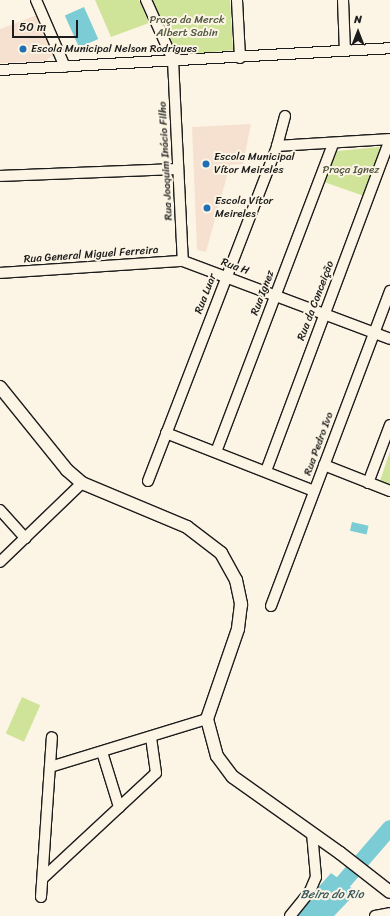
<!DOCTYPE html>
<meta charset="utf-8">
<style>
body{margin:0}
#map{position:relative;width:390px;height:916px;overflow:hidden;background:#fcf5e5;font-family:Sriracha,sans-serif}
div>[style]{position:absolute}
.built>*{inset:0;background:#f6e1d0}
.green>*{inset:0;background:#d0e499;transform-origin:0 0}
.water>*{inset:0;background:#7bccd5;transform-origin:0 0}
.river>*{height:16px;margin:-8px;padding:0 8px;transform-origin:8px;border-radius:8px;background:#7bccd5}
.roads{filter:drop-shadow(1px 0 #1c1c1c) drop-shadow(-1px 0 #1c1c1c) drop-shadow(0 1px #1c1c1c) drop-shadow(0 -1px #1c1c1c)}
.minor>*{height:10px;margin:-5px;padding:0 5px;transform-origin:5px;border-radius:5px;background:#fcf5e5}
.major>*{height:12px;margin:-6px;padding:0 6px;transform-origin:6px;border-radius:6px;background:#fcf5e5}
.dots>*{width:11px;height:11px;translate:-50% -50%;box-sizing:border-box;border:2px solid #fcf5e5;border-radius:50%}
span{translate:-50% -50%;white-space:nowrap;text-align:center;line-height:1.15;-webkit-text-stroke:4px #fcf5e5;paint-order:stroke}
.park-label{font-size:11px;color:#525842}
.poi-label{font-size:11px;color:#1c1c1c}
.left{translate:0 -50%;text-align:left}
.street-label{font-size:11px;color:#1c1c1c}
.water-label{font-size:12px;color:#3d5a5d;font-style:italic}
.north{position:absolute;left:338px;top:12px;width:40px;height:40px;-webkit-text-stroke:3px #fcf5e5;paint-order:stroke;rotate:0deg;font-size:11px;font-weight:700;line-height:16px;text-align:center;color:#1c1c1c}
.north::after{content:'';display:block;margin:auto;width:14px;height:18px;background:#1c1c1c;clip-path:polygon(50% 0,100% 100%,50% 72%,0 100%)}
.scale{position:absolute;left:12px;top:20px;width:66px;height:18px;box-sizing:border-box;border:2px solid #1c1c1c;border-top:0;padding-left:5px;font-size:12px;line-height:14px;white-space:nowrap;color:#1c1c1c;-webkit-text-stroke:3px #fcf5e5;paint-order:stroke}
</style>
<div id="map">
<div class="built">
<div style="clip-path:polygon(37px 15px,53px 55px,45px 61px,0 63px,0 29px)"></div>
<div style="clip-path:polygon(251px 124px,243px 164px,230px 165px,206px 252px,197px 250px,192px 127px)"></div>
</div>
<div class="green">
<div style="clip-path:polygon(95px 0,139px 0,149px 23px,111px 37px)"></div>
<div style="clip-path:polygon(144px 0,230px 0,233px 50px,169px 56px)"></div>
<div style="clip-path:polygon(379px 147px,381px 153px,364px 196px,324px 182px,337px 151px)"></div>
<div style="clip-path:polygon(390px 451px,390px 488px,379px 484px)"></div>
<div style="left:22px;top:697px;width:20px;height:40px;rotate:24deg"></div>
</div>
<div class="water">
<div style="left:84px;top:7px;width:35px;height:21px;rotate:66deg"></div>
<div style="left:352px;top:522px;width:17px;height:9px;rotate:13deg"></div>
<div style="clip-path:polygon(331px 873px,357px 892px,334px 916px,293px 916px)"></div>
</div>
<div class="river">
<div style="left:314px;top:916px;width:116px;rotate:-49.2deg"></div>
</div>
<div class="roads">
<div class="minor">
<div style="left:36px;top:0;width:73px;rotate:66.6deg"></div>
<div style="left:146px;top:0;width:66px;rotate:65.8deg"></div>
<div style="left:173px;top:60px;width:201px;rotate:87.2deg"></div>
<div style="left:237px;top:0;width:58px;rotate:87deg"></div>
<div style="left:343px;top:0;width:51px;rotate:87.8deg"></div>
<div style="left:0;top:70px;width:391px;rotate:-3.2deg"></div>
<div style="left:277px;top:146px;width:113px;rotate:-3.5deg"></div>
<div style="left:0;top:176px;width:178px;rotate:-2.3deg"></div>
<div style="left:0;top:273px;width:183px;rotate:-3.8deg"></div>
<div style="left:183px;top:261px;width:221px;rotate:20.6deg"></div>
<div style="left:166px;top:433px;width:159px;rotate:21.4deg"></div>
<div style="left:216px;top:452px;width:329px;rotate:-69.2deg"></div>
<div style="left:324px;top:465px;width:71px;rotate:21.5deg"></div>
<div style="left:266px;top:471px;width:353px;rotate:-69.5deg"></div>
<div style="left:148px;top:481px;width:359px;rotate:-68.9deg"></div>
<div style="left:277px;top:146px;width:31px;rotate:-75deg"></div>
<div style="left:368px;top:483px;width:62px;rotate:-69.2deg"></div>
<div style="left:0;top:510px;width:38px;rotate:48deg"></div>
<div style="left:0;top:562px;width:114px;rotate:-43.9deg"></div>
<div style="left:271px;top:606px;width:337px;rotate:-69.3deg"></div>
<div style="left:102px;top:752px;width:58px;rotate:72.8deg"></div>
<div style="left:50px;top:767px;width:164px;rotate:-17deg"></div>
<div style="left:43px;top:878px;width:154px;rotate:-42.9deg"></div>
<div style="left:156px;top:773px;width:34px;rotate:-98deg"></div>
<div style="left:41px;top:897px;width:160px;rotate:-86.1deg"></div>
<div style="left:290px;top:916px;width:32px;rotate:-51deg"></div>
<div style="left:310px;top:891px;width:15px;rotate:-67deg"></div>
<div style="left:316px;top:877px;width:44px;rotate:-95.2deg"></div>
<div style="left:375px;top:916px;width:15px;rotate:-11deg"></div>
</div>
<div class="major">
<div style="left:0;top:387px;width:107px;rotate:51.1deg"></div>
<div style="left:67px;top:470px;width:20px;rotate:41deg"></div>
<div style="left:82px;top:483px;width:114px;rotate:22.7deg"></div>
<div style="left:187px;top:527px;width:43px;rotate:37.4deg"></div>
<div style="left:221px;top:553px;width:31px;rotate:61deg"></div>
<div style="left:236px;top:580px;width:25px;rotate:78deg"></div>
<div style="left:241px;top:604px;width:25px;rotate:97deg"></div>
<div style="left:238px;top:629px;width:95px;rotate:109deg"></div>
<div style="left:207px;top:719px;width:38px;rotate:75deg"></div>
<div style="left:217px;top:756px;width:26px;rotate:53deg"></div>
<div style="left:233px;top:777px;width:131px;rotate:35.4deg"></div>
<div style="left:340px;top:853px;width:63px;rotate:38deg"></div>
</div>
</div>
<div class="dots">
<div style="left:23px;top:49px;background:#1f6fb2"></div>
<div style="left:206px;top:164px;background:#1f6fb2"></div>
<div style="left:207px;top:208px;background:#1f6fb2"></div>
</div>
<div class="park-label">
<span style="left:187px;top:27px">Praça da Merck<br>Albert Sabin</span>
<span style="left:351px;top:170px">Praça Ignez</span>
</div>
<div class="poi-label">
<span class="left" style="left:31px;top:49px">Escola Municipal Nelson Rodrigues</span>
<span class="left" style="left:214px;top:164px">Escola Municipal<br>Vítor Meireles</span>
<span class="left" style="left:215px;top:208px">Escola Vítor<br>Meireles</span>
</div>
<div class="street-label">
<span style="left:166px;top:161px;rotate:-93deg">Rua Joaquim Inácio Filho</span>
<span style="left:91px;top:255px;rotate:-4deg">Rua General Miguel Ferreira</span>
<span style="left:235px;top:267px;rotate:20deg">Rua H</span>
<span style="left:263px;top:293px;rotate:-69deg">Rua Ignez</span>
<span style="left:206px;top:294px;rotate:-69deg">Rua Luar</span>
<span style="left:316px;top:301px;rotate:-69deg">Rua da Conceição</span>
<span style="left:319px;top:444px;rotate:-70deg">Rua Pedro Ivo</span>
</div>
<div class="water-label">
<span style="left:332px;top:895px">Beira do Rio</span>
</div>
<div class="north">N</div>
<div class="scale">50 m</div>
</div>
